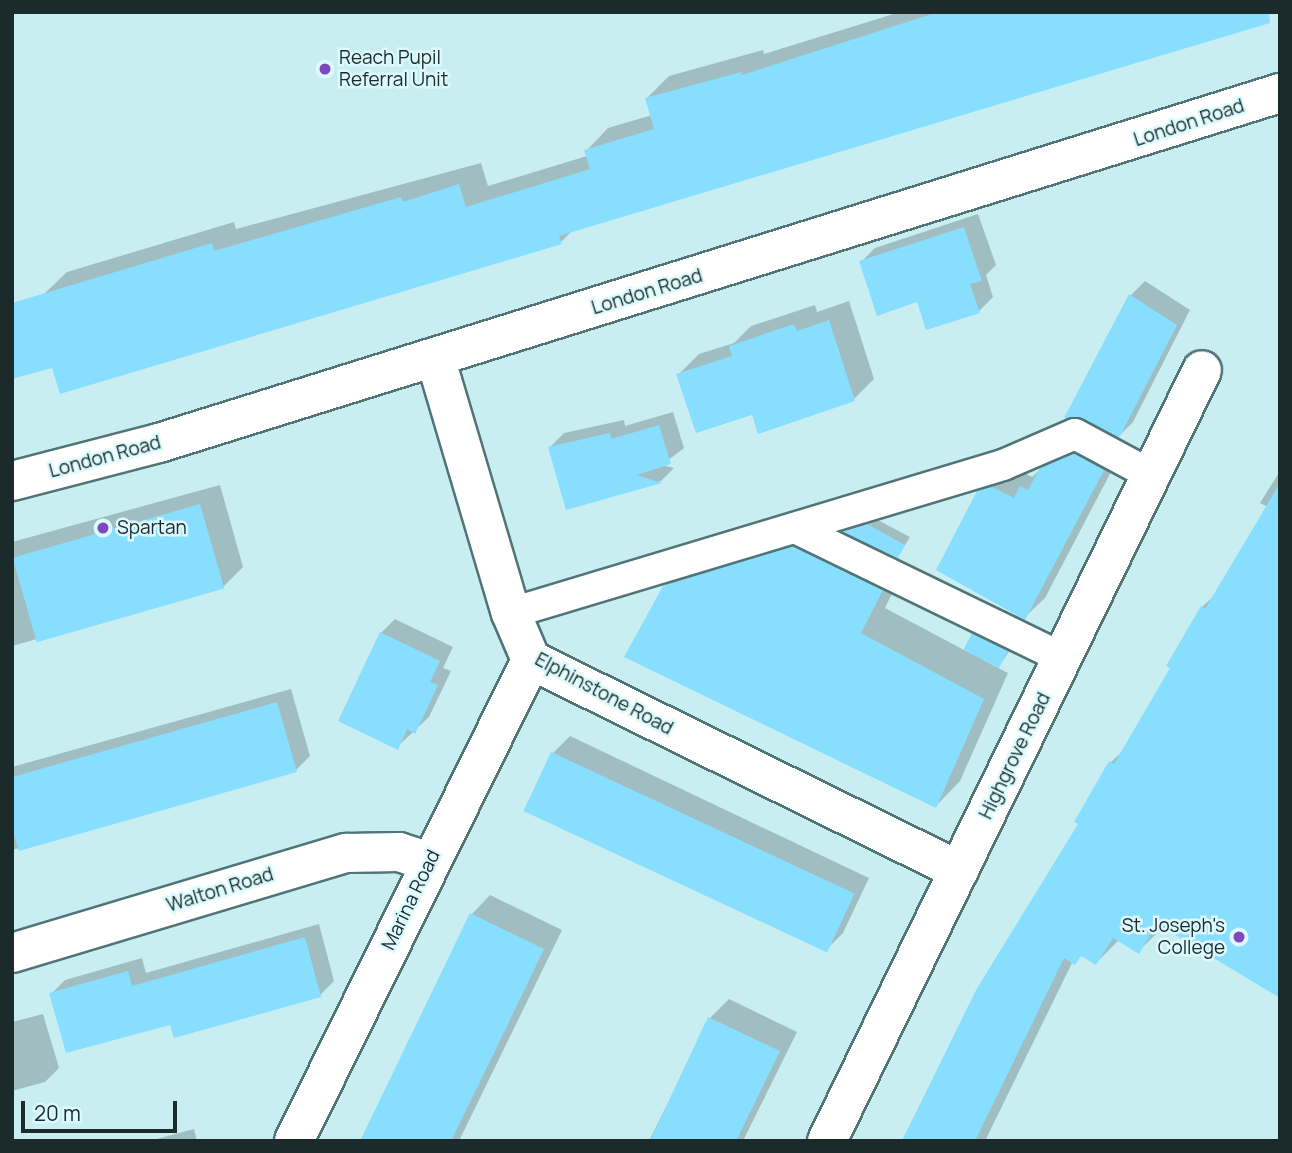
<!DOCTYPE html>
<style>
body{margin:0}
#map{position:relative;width:1292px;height:1153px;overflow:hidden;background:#c9eef2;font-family:Manrope,sans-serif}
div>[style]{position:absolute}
.shadow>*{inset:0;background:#0003}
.building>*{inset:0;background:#87defe;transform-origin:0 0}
.roads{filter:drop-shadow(2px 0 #517477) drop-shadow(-2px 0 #517477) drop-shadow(0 2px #517477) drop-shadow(0 -2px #517477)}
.lane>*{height:30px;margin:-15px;padding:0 15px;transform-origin:15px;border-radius:15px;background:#fff}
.street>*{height:38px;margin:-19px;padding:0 19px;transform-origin:19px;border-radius:19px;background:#fff}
.secondary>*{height:38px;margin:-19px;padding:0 19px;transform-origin:19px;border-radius:19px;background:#fff}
.dots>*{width:19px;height:19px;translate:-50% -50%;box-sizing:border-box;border:4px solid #dcfafd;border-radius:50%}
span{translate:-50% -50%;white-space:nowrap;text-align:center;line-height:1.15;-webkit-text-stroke:5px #dcfafd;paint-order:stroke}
.poi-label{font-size:19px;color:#1b2a2b}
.left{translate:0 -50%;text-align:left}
.right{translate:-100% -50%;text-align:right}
.street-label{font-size:19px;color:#1b2a2b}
.frame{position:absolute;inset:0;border:14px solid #1b2a2b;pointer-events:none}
.scale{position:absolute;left:21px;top:1101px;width:156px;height:32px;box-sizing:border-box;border:4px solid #1b2a2b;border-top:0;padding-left:9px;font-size:21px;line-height:24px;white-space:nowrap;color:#1b2a2b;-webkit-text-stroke:5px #dcfafd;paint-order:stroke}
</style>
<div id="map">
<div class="shadow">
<div style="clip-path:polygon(900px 12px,1269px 12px,1256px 25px,573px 230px,561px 242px,44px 294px,67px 272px,234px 222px,236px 229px,481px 163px,488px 186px,587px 156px,586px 151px,608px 128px,652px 115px,647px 98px,669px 76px,763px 50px,764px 54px)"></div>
<div style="clip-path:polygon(978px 214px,996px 265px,986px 275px,993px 297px,979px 311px,918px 300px,861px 262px,875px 248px)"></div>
<div style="clip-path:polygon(1145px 281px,1190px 310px,1133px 422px,1119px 436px,1083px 417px,1067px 417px,1131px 295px)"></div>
<div style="clip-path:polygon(849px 301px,874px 379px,854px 399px,753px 412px,678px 375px,699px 354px,734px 343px,751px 326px,815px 305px,817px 312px)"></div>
<div style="clip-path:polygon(673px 412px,684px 448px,662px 465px,674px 468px,661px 481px,568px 508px,550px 447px,564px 433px,624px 420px,625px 426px)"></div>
<div style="clip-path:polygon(1063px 448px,1123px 449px,1045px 598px,1024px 618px,979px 492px,999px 471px,1013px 467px,1032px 477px)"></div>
<div style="clip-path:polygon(1280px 471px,1280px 984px,1164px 926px,1139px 951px,1119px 940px,1096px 963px,1083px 955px,1073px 961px,985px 1141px,902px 1141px,977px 991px,1080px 823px,1111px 762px,1125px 749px,1173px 668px,1202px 607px,1216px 594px,1268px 507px,1260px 503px)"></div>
<div style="clip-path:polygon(220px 485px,243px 567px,223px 587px,12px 646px,12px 542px)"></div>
<div style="clip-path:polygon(874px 518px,910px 537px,898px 556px,845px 531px)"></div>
<div style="clip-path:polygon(819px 522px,906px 565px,885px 608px,966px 651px,980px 627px,1014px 644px,1000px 665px,981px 659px,1008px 673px,960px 781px,936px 806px,664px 587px,690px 561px)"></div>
<div style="clip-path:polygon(395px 619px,453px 647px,443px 668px,451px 671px,429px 717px,397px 747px,381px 633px)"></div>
<div style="clip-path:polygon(291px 689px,310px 756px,296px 770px,12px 850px,12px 767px)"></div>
<div style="clip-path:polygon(570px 736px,869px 878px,843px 933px,825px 951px,553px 753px)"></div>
<div style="clip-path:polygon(490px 895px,562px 930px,459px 1141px,362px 1141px,472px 914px)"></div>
<div style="clip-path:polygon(319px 924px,334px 981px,320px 995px,172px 1022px,51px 994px,65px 980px,142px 958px,146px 973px)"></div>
<div style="clip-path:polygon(729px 999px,797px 1032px,743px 1141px,649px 1141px,710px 1018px)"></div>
<div style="clip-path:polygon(43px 1014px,59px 1068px,45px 1082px,12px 1091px,12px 1022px)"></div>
<div style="clip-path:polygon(194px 1129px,197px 1141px,149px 1141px)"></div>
</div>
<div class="building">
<div style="clip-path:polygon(938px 12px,1269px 12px,1270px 23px,559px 236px,562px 244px,60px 394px,52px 368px,12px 379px,12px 303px,212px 243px,214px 251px,401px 197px,403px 202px,459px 184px,466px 207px,590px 169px,584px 150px,654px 129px,645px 98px,741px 72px,742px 75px)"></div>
<div style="clip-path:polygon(964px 227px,982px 281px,970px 284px,980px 313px,926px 330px,917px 302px,877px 316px,859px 261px)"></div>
<div style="clip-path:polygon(1129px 294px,1177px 325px,1119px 438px,1083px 418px,1064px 418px)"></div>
<div style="clip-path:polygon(829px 320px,855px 401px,758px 434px,752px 415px,696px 433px,676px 374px,732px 356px,729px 346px,794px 324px,797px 331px)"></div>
<div style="clip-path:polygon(659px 425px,671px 464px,637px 475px,662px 483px,566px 510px,548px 447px,610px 433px,611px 439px)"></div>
<div style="clip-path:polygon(1074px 453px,1104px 470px,1025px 620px,936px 570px,977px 491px,992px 487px,1014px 498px,1020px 486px,1028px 490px,1040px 468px)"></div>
<div style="clip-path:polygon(1280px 483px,1280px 998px,1157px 924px,1139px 954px,1113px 938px,1096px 965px,1081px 956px,1075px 965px,1064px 958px,975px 1141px,902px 1141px,976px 990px,1078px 824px,1074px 822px,1109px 761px,1114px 764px,1170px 668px,1166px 666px,1201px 606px,1205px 609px)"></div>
<div style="left:200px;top:504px;width:88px;height:195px;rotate:74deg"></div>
<div style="clip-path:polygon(867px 524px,905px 545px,898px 558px,842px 532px)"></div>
<div style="clip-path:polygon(793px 546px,883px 590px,861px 633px,984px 699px,936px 808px,624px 657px,663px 586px)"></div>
<div style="clip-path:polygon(380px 632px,440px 661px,430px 682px,438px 685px,415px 734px,407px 729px,398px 750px,338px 721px)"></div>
<div style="left:972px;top:633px;width:40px;height:19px;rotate:27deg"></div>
<div style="clip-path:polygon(277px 702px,297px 772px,19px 851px,12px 828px,12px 777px)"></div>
<div style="left:551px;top:752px;width:335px;height:65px;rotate:25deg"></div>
<div style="clip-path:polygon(470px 913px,544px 949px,508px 1024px,451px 1141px,360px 1141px)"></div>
<div style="clip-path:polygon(305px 937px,321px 997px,174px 1038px,170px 1025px,66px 1053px,49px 993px,128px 971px,132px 986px)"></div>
<div style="clip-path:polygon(708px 1017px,780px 1051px,736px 1141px,650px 1141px)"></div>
</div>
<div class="roads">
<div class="lane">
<div style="left:795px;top:528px;width:298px;rotate:25.9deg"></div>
<div style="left:511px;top:613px;width:514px;rotate:-16.74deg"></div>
<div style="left:1003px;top:465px;width:78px;rotate:-23.3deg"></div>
<div style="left:1075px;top:434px;width:86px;rotate:28.3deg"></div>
</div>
<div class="street">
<div style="left:435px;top:357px;width:267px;rotate:73.5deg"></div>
<div style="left:511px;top:613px;width:51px;rotate:66.9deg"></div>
<div style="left:531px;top:660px;width:477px;rotate:26.2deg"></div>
<div style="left:12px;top:953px;width:349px;rotate:-16.7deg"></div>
<div style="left:346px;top:853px;width:53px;rotate:-1.1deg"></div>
<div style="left:399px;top:852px;width:32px;rotate:18deg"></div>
<div style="left:294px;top:1141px;width:536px;rotate:-63.77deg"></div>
<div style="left:827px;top:1141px;width:857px;rotate:-64.06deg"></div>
</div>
<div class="secondary">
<div style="left:12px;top:481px;width:152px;rotate:-14.5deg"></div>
<div style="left:159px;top:443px;width:1174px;rotate:-17.34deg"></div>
</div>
</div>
<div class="dots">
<div style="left:325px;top:69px;background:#8147be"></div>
<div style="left:103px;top:528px;background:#8147be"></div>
<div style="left:1239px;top:937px;background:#8147be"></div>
</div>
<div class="poi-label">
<span class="left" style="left:339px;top:69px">Reach Pupil<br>Referral Unit</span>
<span class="left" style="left:117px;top:528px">Spartan</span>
<span class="right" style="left:1225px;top:937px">St. Joseph's<br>College</span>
</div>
<div class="street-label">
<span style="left:1189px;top:123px;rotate:-18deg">London Road</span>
<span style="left:647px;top:292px;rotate:-17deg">London Road</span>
<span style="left:105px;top:457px;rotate:-15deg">London Road</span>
<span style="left:604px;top:694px;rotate:28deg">Elphinstone Road</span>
<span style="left:1015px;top:756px;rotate:-64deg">Highgrove Road</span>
<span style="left:220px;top:890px;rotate:-17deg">Walton Road</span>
<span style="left:411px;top:900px;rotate:-64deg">Marina Road</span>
</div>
<div class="frame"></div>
<div class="scale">20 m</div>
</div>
